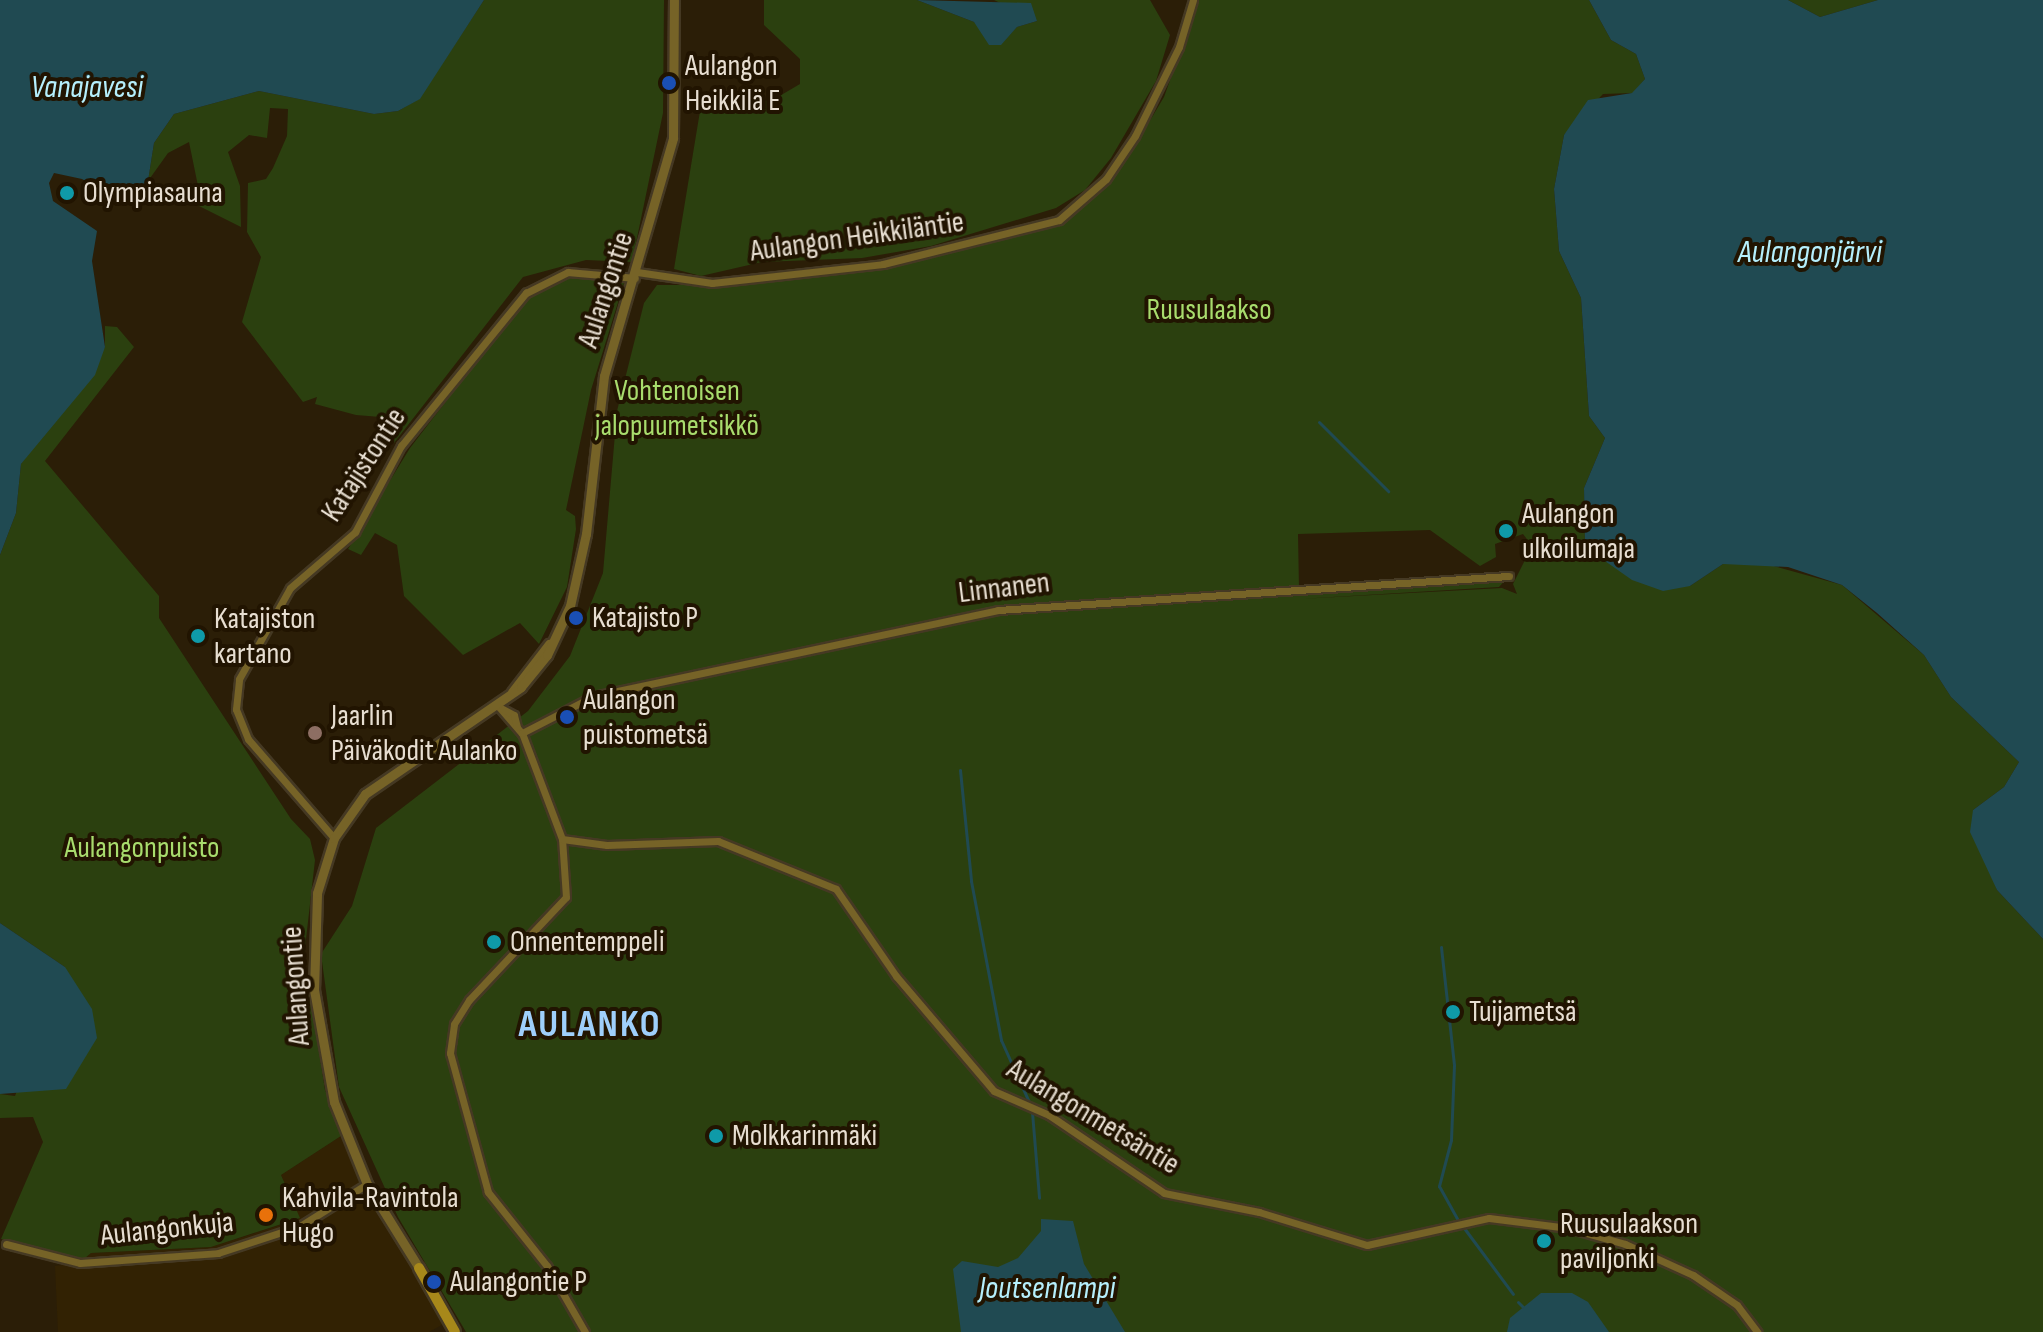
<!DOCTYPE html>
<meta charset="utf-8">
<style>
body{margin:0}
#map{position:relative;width:2043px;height:1332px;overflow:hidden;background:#2b1e07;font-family:"Sofia Sans Condensed",sans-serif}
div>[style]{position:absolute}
.built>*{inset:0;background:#322203}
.green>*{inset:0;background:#2b400f}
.water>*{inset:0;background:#204a52}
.stream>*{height:3px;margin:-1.5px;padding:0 1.5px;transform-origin:1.5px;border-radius:1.5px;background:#204a52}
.roads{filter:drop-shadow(2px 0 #453923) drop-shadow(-2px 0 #453923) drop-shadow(0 2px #453923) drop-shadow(0 -2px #453923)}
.minor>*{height:7px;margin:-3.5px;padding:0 3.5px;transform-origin:3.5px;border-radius:3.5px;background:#766327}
.tertiary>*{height:9px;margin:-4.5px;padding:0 4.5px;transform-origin:4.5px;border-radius:4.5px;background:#766327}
.secondary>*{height:10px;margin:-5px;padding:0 5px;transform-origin:5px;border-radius:5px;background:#a7881a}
.dots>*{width:22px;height:22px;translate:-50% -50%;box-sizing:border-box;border:4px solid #211401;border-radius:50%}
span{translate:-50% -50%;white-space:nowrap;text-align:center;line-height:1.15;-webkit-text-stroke:8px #211401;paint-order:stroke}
.poi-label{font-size:30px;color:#e7ded1}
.left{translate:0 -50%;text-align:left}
.street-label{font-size:30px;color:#e7ded1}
.park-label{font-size:30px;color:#a8dc6d}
.water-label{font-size:32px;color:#b5effc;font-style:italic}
.district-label{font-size:38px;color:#9fcffb;font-weight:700;letter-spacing:2px}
</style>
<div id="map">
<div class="built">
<div style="clip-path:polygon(344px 1134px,447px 1322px,429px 1332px,58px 1332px,55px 1266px,80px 1263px,91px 1253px,211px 1247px,299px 1219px,281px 1175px)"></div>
</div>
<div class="green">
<div style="clip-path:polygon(484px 0,664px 0,663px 113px,632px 262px,586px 260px,523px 277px,394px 443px,393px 418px,356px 415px,315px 404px,317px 397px,303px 402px,242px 322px,261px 257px,247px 232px,248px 183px,266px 179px,273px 168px,287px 136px,288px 109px,270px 108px,267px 138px,249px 135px,228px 152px,240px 186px,241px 227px,193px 203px,198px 186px,189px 142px,168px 153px,148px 181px,154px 143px,174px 114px,259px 91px,374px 114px,398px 111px,419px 99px)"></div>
<div style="clip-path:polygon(764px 0,917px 0,974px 22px,1000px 45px,1017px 27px,1037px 21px,994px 0,1150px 0,1170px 35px,1156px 81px,1111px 158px,1085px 190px,1056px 208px,931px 246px,862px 258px,762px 262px,701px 276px,674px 269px,701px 105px,718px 96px,771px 101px,800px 84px,800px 59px,764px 25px)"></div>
<div style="clip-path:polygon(evenodd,1199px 0,1589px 0,1611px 40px,1636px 54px,1645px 79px,1633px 93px,1603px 94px,1564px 135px,1554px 189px,1559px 251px,1581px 298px,1589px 416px,1605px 438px,1584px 488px,1585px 547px,1690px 586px,1723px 564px,1756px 561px,1842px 585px,1924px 655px,1951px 697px,2019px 762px,2004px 787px,1973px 810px,1997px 890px,2043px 939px,2043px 1332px,466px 1332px,398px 1217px,339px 1087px,321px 954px,352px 906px,376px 828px,528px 711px,570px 656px,603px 573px,617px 411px,644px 303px,657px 285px,716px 285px,883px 266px,1062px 222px,1109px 181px,1139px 139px,1164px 97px,1199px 0,1430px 530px,1480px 566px,1496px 557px,1495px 544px,1523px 534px,1532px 546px,1513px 584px,1517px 594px,1502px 588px,1299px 599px,1499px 587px,1509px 576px,1299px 588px,1298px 534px,1430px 530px)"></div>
<div style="clip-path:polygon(1788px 0,1878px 0,1820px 17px)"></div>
<div style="clip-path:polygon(578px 274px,624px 283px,591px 390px,566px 510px,575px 516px,576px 529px,567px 587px,539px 644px,520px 623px,463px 655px,404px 596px,397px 545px,375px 533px,361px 555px,348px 549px,410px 448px,525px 299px)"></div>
<div style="clip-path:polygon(105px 326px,117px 327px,134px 347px,45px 461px,159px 596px,159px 618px,291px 819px,310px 839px,315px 860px,304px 957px,325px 1090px,344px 1134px,281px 1175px,300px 1218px,211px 1247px,91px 1253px,84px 1259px,1px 1239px,43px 1142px,33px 1117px,0 1118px,0 1094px,15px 1096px,65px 967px,0 923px,0 555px,16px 513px,21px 464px,105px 347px)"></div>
</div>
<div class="water">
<div style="clip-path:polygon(0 0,484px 0,420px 99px,398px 111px,374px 114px,259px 91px,174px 114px,154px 143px,148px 181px,126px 204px,82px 179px,54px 173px,49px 183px,53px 201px,97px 231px,92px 261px,105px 347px,95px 375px,21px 464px,16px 513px,0 555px)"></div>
<div style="clip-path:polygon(917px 0,1031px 3px,1037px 21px,1017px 27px,1001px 45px,989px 45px,974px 22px)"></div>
<div style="clip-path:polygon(1589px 0,1788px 0,1820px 17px,1878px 0,2043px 0,2043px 939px,1997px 890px,1970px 832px,1973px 810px,2004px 787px,2019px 762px,1951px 697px,1924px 655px,1877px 613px,1842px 585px,1788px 567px,1723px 564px,1690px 586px,1663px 591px,1632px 580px,1585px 547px,1584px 488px,1605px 438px,1589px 416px,1581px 298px,1559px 251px,1554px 189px,1564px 135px,1588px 100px,1632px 93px,1645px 79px,1636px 54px,1611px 40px)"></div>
<div style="clip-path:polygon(0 923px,65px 967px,92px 1009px,97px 1038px,66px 1089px,0 1094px)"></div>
<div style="clip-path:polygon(1041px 1219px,1073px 1221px,1084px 1264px,1125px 1332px,961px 1332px,953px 1269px,962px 1261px,998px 1267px,1018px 1258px,1041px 1231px)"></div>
<div style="clip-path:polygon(1541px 1293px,1572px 1293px,1588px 1302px,1609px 1332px,1507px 1332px,1510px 1318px)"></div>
</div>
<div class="stream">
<div style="left:1319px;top:422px;width:98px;rotate:45deg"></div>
<div style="left:960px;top:770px;width:112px;rotate:84.3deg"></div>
<div style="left:971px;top:881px;width:162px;rotate:79.3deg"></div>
<div style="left:1001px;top:1040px;width:68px;rotate:65.7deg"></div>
<div style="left:1441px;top:947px;width:119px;rotate:83.7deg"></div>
<div style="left:1454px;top:1065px;width:75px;rotate:92.3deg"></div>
<div style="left:1451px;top:1140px;width:48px;rotate:104.6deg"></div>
<div style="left:1439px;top:1186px;width:38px;rotate:61deg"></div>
<div style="left:1032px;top:1112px;width:86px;rotate:85.3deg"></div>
<div style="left:1464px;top:1228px;width:82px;rotate:53.4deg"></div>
<div style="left:1518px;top:1302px;width:6px;rotate:45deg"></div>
</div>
<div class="roads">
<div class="minor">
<div style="left:637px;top:272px;width:76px;rotate:8.3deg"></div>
<div style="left:712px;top:283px;width:172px;rotate:-6.3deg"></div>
<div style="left:883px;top:264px;width:181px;rotate:-14deg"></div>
<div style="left:1059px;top:220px;width:62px;rotate:-41.1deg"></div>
<div style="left:1106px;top:179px;width:52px;rotate:-56deg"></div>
<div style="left:1135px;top:136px;width:99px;rotate:-63.7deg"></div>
<div style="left:1179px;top:47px;width:49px;rotate:-73.4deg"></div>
<div style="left:499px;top:707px;width:35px;rotate:49deg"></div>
<div style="left:522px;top:733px;width:113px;rotate:69.3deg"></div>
<div style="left:499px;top:707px;width:17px;rotate:28deg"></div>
<div style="left:514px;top:715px;width:12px;rotate:76deg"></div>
<div style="left:522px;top:733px;width:81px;rotate:-27.2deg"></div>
<div style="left:594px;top:696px;width:413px;rotate:-12deg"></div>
<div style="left:998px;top:610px;width:512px;rotate:-3.81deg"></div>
<div style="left:334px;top:838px;width:131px;rotate:-131deg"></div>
<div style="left:248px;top:739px;width:32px;rotate:-112deg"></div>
<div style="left:236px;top:709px;width:30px;rotate:-84deg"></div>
<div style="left:239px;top:679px;width:104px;rotate:-60.7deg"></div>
<div style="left:290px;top:588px;width:86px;rotate:-40.7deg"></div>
<div style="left:355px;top:532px;width:98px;rotate:-61.9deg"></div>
<div style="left:401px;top:446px;width:198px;rotate:-50.8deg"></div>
<div style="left:526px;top:293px;width:47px;rotate:-26.6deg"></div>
<div style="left:568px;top:272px;width:67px;rotate:5.1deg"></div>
<div style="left:6px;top:1244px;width:76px;rotate:14.4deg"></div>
<div style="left:80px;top:1263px;width:138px;rotate:-4.1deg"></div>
<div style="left:218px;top:1253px;width:86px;rotate:-18.2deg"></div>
<div style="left:300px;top:1226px;width:79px;rotate:-32.1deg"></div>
<div style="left:585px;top:1332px;width:76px;rotate:-119.9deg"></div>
<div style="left:547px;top:1266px;width:95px;rotate:-128.6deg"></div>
<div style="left:488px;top:1192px;width:144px;rotate:-105.3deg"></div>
<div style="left:450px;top:1053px;width:29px;rotate:-82deg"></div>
<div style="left:454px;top:1024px;width:28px;rotate:-58deg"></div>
<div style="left:469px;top:1000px;width:141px;rotate:-46.7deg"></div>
<div style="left:566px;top:897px;width:58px;rotate:-93.9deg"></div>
<div style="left:562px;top:839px;width:45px;rotate:7.6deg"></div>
<div style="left:607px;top:845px;width:111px;rotate:-2.1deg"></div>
<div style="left:718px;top:841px;width:127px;rotate:22.1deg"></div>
<div style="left:836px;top:889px;width:106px;rotate:55.4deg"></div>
<div style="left:896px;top:976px;width:151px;rotate:49.6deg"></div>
<div style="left:994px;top:1091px;width:60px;rotate:23.6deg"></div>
<div style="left:1049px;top:1115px;width:139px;rotate:34.1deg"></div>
<div style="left:1164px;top:1193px;width:97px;rotate:11.3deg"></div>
<div style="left:1259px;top:1212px;width:113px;rotate:17deg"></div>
<div style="left:1367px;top:1245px;width:125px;rotate:-12.5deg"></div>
<div style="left:1489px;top:1218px;width:80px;rotate:7.2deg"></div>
<div style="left:1568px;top:1228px;width:59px;rotate:15.7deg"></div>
<div style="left:1625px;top:1244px;width:75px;rotate:24.5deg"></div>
<div style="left:1693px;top:1275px;width:53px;rotate:34.3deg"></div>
<div style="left:1737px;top:1305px;width:34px;rotate:53deg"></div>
</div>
<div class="tertiary">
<div style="left:512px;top:692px;width:61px;rotate:-52.4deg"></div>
<div style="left:419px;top:1268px;width:99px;rotate:-121.8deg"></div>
<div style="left:367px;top:1184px;width:88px;rotate:-111.9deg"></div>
<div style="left:334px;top:1102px;width:114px;rotate:-100.1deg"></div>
<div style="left:314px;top:990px;width:97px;rotate:-88.2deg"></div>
<div style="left:317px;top:893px;width:58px;rotate:-72.8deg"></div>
<div style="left:334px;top:838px;width:54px;rotate:-54.8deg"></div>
<div style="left:365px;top:794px;width:189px;rotate:-34.4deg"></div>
<div style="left:521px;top:687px;width:41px;rotate:-50.9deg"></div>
<div style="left:547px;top:655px;width:54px;rotate:-64.9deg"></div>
<div style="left:570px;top:606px;width:74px;rotate:-77.5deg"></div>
<div style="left:586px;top:534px;width:159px;rotate:-83.5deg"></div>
<div style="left:604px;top:376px;width:248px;rotate:-73.8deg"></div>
<div style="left:673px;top:138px;width:138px;rotate:-89.6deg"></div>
</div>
<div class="secondary">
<div style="left:419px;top:1268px;width:73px;rotate:60.6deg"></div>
</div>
</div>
<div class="dots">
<div style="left:669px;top:83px;background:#1a4fb4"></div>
<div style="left:67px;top:193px;background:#0f9aa8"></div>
<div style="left:1506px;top:531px;background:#0f9aa8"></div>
<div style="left:576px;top:618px;background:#1a4fb4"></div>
<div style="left:198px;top:636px;background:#0f9aa8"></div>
<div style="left:567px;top:717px;background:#1a4fb4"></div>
<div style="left:315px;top:733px;background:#8d6e63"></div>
<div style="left:494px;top:942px;background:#0f9aa8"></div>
<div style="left:1453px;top:1012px;background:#0f9aa8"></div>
<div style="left:716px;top:1136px;background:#0f9aa8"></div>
<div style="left:266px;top:1215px;background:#e8710a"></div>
<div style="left:1544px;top:1241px;background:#0f9aa8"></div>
<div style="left:434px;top:1282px;background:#1a4fb4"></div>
</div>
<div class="poi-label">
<span class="left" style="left:685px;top:83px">Aulangon<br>Heikkilä E</span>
<span class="left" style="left:83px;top:193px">Olympiasauna</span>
<span class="left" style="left:1522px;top:531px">Aulangon<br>ulkoilumaja</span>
<span class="left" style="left:592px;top:618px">Katajisto P</span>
<span class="left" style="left:214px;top:636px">Katajiston<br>kartano</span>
<span class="left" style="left:583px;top:717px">Aulangon<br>puistometsä</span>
<span class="left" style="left:331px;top:733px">Jaarlin<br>Päiväkodit Aulanko</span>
<span class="left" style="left:510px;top:942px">Onnentemppeli</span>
<span class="left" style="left:1469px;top:1012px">Tuijametsä</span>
<span class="left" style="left:732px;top:1136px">Molkkarinmäki</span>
<span class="left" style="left:282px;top:1215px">Kahvila-Ravintola<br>Hugo</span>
<span class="left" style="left:1560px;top:1241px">Ruusulaakson<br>paviljonki</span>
<span class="left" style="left:450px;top:1282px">Aulangontie P</span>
</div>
<div class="street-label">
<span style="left:857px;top:237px;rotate:-8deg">Aulangon Heikkiläntie</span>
<span style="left:606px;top:290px;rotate:-72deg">Aulangontie</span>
<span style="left:364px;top:465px;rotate:-57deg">Katajistontie</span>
<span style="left:1004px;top:588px;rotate:-7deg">Linnanen</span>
<span style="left:296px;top:986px;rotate:-94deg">Aulangontie</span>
<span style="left:1093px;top:1117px;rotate:31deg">Aulangonmetsäntie</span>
<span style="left:167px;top:1229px;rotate:-6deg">Aulangonkuja</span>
</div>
<div class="park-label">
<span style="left:1209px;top:310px">Ruusulaakso</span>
<span style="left:677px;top:408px">Vohtenoisen<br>jalopuumetsikkö</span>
<span style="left:142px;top:848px">Aulangonpuisto</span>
</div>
<div class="water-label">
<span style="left:87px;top:88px">Vanajavesi</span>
<span style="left:1810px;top:253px">Aulangonjärvi</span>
<span style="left:1047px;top:1289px">Joutsenlampi</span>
</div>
<div class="district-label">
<span style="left:590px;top:1025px">AULANKO</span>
</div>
</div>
